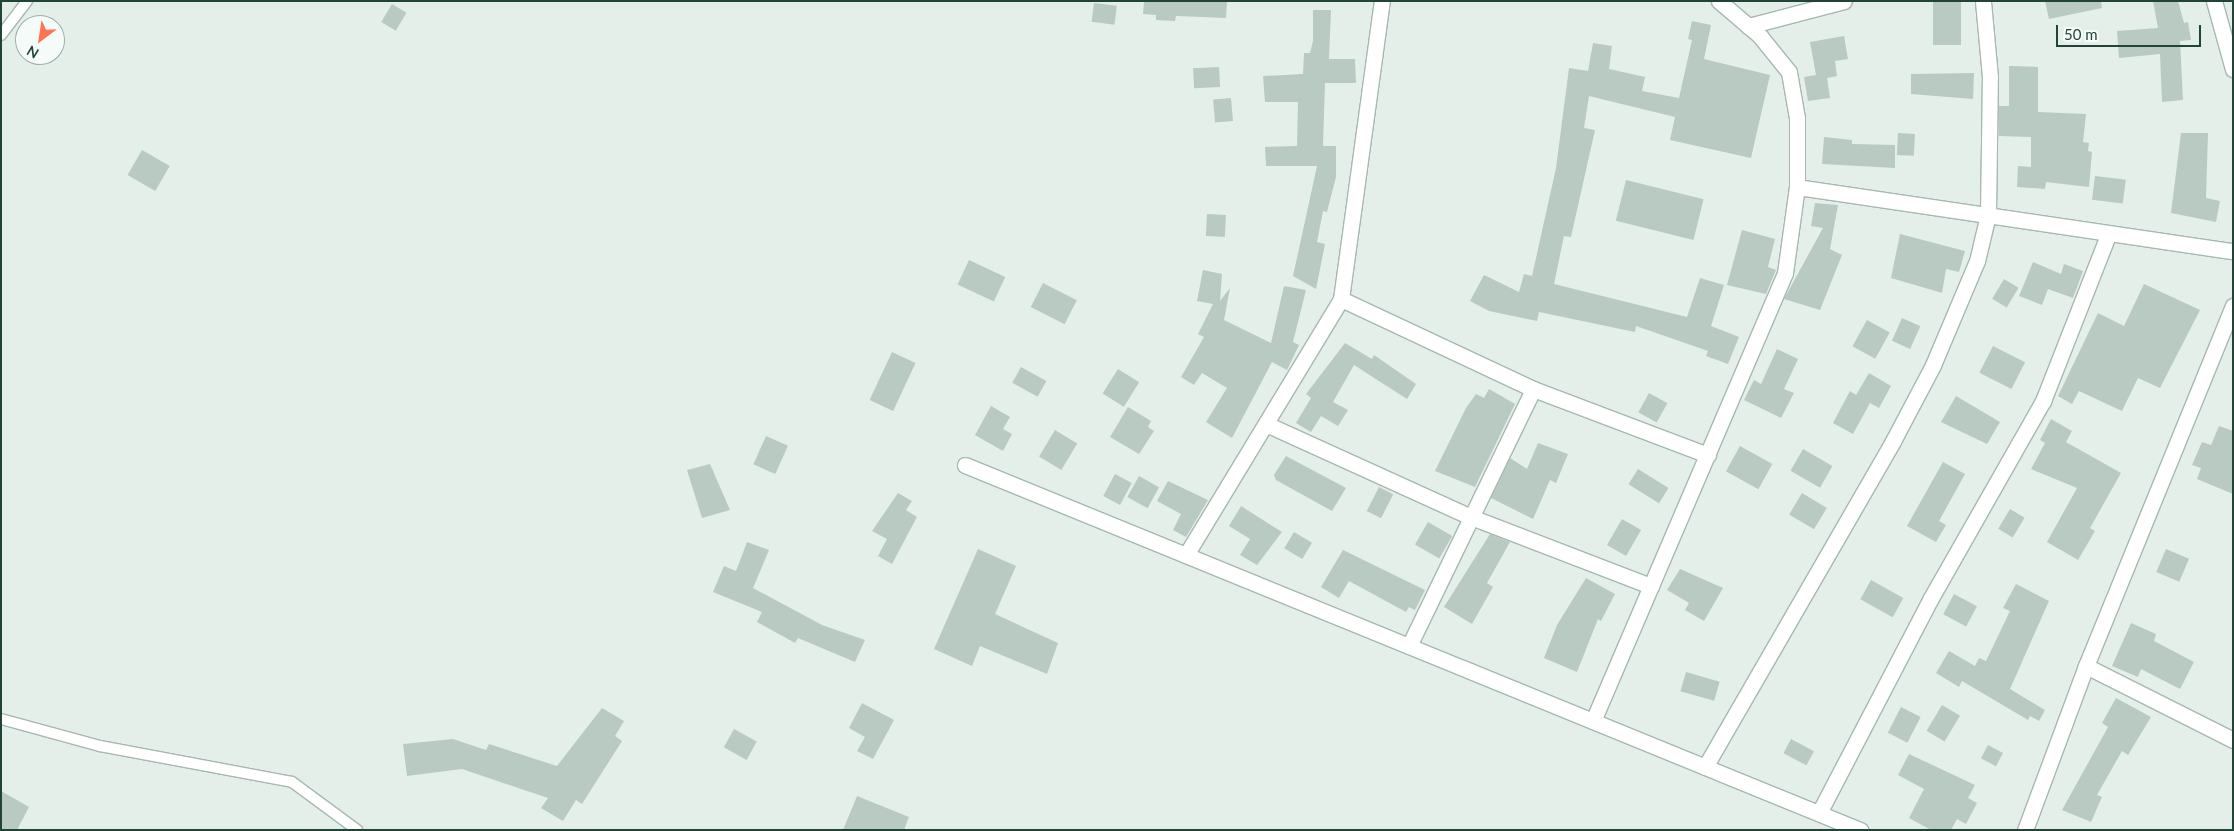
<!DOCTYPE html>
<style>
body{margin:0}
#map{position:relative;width:2234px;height:831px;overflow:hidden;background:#e4efe9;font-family:Lato,sans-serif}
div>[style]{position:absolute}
.building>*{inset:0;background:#b9cac2;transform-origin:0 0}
.roads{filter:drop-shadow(1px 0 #a6b8b0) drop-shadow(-1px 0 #a6b8b0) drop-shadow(0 1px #a6b8b0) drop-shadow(0 -1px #a6b8b0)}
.service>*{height:10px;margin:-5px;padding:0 5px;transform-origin:5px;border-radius:5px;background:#fff}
.minor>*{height:15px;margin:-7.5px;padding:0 7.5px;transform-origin:7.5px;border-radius:7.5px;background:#fff}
span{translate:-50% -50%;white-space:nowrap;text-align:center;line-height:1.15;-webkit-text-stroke:5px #f5fbf8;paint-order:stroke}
.frame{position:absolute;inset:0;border:2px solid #214338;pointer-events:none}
.north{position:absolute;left:15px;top:15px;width:50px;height:50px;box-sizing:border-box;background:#f5fbf8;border:1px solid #a0b1ab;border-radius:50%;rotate:211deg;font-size:14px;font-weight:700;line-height:20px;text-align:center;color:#214338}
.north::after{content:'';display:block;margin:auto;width:18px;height:22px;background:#ff7252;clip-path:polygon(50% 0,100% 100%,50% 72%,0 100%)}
.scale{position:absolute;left:2056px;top:25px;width:145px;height:22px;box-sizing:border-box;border:2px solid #214338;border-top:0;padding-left:6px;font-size:15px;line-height:18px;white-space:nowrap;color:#214338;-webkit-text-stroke:4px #f5fbf8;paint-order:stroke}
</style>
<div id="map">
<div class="building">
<div style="clip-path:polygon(1144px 1px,1227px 1px,1226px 18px,1176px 16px,1175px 21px,1156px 20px,1156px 15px,1143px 14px)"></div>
<div style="left:1933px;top:1px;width:28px;height:44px"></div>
<div style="clip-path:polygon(2045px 1px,2101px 1px,2102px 8px,2049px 19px)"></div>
<div style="clip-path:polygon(2153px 1px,2178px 1px,2184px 23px,2188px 22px,2191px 40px,2180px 41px,2183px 100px,2162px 102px,2160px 54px,2119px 58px,2117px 31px,2158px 28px)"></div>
<div style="left:1094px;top:3px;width:23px;height:19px;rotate:7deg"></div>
<div style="left:392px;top:4px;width:17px;height:21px;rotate:31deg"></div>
<div style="clip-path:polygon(1313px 10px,1331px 10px,1329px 59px,1355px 59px,1356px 83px,1325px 83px,1323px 146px,1336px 146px,1336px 177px,1327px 212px,1323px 211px,1317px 242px,1325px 244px,1316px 289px,1293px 276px,1317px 166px,1266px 166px,1265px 147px,1297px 146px,1298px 102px,1265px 102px,1263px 76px,1303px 74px,1304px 53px,1310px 53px,1313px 41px)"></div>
<div style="clip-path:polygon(1692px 21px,1711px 25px,1704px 59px,1770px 75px,1751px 158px,1670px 140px,1675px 117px,1589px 96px,1584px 128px,1595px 130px,1571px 237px,1564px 236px,1554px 284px,1687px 317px,1700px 278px,1724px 285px,1711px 326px,1739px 337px,1728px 364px,1706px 356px,1708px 351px,1636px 326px,1635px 332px,1539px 312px,1537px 321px,1489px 311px,1470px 301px,1484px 275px,1519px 292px,1524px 274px,1532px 276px,1556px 168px,1569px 68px,1588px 71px,1593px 43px,1612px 46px,1609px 69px,1645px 77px,1642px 91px,1679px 98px,1692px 40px,1688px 39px)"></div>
<div style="clip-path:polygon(1844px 36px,1848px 59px,1835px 61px,1837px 76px,1827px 78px,1830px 98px,1808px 101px,1804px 77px,1816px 75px,1810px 42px)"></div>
<div style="clip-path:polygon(2009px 66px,2038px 67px,2038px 112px,2086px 114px,2083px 142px,2089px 143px,2088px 151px,2092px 152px,2089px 187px,2046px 182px,2045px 189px,2017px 187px,2018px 166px,2031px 167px,2031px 137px,1999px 136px,1999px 106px,2009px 106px)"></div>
<div style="left:1219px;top:67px;width:20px;height:26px;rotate:87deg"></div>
<div style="clip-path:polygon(1974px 73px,1973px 99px,1911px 94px,1911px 74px)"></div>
<div style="left:1231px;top:98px;width:23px;height:18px;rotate:85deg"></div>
<div style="left:1898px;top:133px;width:17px;height:22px;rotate:3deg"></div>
<div style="clip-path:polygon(2181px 133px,2208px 133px,2206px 198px,2220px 201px,2216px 222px,2171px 213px)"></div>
<div style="clip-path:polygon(1824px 137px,1852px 140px,1852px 144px,1895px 145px,1895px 168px,1822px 164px)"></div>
<div style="left:142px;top:150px;width:32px;height:29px;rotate:30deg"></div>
<div style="left:2095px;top:176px;width:31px;height:24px;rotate:7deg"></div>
<div style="left:1626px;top:180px;width:80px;height:42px;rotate:14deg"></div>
<div style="clip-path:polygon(1815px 203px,1838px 205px,1830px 249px,1842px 255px,1820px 310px,1784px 299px,1823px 228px,1811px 226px)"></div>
<div style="left:1207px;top:214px;width:19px;height:22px;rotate:3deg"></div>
<div style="clip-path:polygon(1742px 230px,1775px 239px,1768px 267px,1776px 270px,1766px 294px,1727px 285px)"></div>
<div style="clip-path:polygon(1900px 234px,1965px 251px,1959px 272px,1946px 269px,1942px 293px,1891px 278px)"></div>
<div style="left:969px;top:260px;width:40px;height:27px;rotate:25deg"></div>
<div style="clip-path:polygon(2033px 262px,2061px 274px,2064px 264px,2083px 271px,2073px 298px,2048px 289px,2042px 305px,2019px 296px)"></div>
<div style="clip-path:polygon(1203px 270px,1222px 274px,1220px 301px,1230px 288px,1224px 320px,1271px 343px,1284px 286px,1306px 290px,1293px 342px,1299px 345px,1287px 370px,1272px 362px,1232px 438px,1206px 422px,1227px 388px,1202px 373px,1194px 385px,1181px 377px,1204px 337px,1198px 334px,1213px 304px,1197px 301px)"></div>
<div style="left:2004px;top:279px;width:17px;height:23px;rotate:31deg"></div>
<div style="left:1043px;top:283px;width:38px;height:27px;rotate:27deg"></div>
<div style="clip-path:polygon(2144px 284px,2200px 310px,2160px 388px,2138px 378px,2122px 411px,2079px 391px,2072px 404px,2058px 396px,2098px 313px,2124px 326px)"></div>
<div style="left:1902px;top:318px;width:20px;height:25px;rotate:24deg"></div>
<div style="left:1867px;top:320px;width:26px;height:30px;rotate:29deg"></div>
<div style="clip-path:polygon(1345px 343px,1372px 359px,1374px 355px,1416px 384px,1407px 399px,1354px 365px,1333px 402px,1348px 410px,1338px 426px,1321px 416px,1311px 432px,1296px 423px,1311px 398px,1306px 394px)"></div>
<div style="left:1993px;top:346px;width:36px;height:30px;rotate:27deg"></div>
<div style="clip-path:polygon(1777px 349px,1798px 359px,1784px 389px,1794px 393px,1781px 418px,1744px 400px,1754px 380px,1761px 384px)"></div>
<div style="left:892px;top:352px;width:26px;height:53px;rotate:25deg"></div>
<div style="left:1021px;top:367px;width:29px;height:18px;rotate:29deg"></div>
<div style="left:1118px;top:369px;width:25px;height:29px;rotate:32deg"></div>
<div style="clip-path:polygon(1869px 373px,1891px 386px,1879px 408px,1870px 403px,1853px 434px,1833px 423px,1850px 391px,1856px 395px)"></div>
<div style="clip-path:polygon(1489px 389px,1515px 404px,1475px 487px,1435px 471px,1466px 408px,1476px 394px,1484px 398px)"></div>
<div style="left:1649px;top:393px;width:21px;height:22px;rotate:29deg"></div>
<div style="clip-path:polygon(1956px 396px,2000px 422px,1987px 444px,1941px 422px)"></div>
<div style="clip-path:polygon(991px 406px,1010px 417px,1003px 429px,1012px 434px,1003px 451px,975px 435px)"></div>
<div style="clip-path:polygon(1128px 407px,1151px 421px,1148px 427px,1154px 431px,1139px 454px,1110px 437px)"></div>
<div style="clip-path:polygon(2051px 419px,2072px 431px,2066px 442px,2121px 473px,2090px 528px,2095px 531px,2078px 560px,2047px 542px,2077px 488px,2031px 469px,2045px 443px,2040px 440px)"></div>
<div style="clip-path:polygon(2219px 426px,2233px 431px,2233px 494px,2197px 479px,2201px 468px,2192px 465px,2202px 442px,2211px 445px)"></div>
<div style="left:1055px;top:430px;width:26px;height:31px;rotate:31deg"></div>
<div style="left:766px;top:436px;width:24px;height:31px;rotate:24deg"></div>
<div style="clip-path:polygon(1538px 443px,1568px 454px,1556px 483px,1550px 480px,1533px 519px,1491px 498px,1510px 458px,1527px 469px)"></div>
<div style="left:1740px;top:446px;width:37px;height:29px;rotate:29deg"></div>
<div style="left:1803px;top:449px;width:34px;height:25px;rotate:30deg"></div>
<div style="clip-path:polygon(1286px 456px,1346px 488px,1332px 511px,1276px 480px,1274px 475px)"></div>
<div style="clip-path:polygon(1943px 462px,1965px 474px,1939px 521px,1946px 525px,1936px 542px,1907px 526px)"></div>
<div style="clip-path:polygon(710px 464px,730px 510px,702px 518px,687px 470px)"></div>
<div style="left:1638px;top:469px;width:36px;height:18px;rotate:32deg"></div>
<div style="left:1115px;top:474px;width:19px;height:25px;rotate:28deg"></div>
<div style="left:1139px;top:476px;width:23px;height:24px;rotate:29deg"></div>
<div style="clip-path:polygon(1168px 481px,1208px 500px,1186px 537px,1173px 530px,1181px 514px,1157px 501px)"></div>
<div style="left:1379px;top:487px;width:16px;height:27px;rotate:27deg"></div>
<div style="clip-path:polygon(898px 493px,912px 501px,906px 510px,917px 517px,892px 564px,878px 556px,887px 539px,872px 531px)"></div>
<div style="left:1802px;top:493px;width:29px;height:25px;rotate:31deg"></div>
<div style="clip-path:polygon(1241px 506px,1282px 532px,1257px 565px,1240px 555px,1250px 539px,1229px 526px)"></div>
<div style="left:2010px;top:509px;width:17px;height:23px;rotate:31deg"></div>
<div style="left:1622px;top:519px;width:22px;height:30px;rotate:30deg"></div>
<div style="left:1428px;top:522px;width:28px;height:26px;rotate:30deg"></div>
<div style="left:1294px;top:532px;width:21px;height:19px;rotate:31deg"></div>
<div style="clip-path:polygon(1490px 534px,1510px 542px,1487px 583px,1493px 587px,1472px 624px,1444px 607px)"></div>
<div style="clip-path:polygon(747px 542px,769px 550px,753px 588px,822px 625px,865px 640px,855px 662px,798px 638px,795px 643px,757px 622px,762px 612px,713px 592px,724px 566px,736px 571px)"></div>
<div style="clip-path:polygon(978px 549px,1016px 566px,995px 614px,1058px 643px,1047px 674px,980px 646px,972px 666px,934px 649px)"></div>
<div style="left:2166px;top:549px;width:25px;height:25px;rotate:23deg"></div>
<div style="clip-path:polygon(1343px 550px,1425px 590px,1415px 610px,1409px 607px,1406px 612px,1349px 581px,1339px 598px,1321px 587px)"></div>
<div style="clip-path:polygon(1680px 569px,1723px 588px,1704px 621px,1685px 610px,1689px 603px,1667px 590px)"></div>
<div style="clip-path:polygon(1586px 578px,1615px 594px,1601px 621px,1598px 619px,1577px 672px,1544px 658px,1557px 625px)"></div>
<div style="left:1871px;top:580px;width:37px;height:22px;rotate:29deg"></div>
<div style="clip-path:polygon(2016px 584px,2049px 601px,2010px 689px,2045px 710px,2039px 721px,2030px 716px,2028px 720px,1962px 681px,1959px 687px,1936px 673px,1949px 651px,1975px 666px,1979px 658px,1986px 661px,2010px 611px,2003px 608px)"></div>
<div style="left:1954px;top:594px;width:26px;height:23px;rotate:28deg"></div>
<div style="clip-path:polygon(2131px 623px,2156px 634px,2154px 641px,2194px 662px,2180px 689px,2141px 669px,2138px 677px,2112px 666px)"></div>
<div style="left:1686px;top:672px;width:35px;height:20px;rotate:16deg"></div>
<div style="clip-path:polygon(2116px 698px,2151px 717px,2128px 755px,2122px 751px,2097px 795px,2102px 797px,2091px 822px,2062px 810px,2108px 727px,2102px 723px)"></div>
<div style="clip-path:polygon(862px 703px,894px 720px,873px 759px,857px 751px,865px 737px,849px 728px)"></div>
<div style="left:1942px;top:705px;width:21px;height:30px;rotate:31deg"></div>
<div style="left:1901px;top:707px;width:22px;height:29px;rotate:27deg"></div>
<div style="clip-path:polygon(602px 708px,624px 721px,615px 736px,622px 741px,582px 804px,576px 800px,563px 821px,541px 808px,548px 798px,462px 769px,407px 776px,403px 744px,453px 739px,486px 750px,489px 744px,557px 766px)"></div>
<div style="left:734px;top:729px;width:26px;height:21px;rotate:29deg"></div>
<div style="left:1791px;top:739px;width:26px;height:16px;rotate:28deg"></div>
<div style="left:1988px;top:745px;width:17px;height:15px;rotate:28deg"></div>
<div style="clip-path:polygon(1909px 754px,1975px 785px,1968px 798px,1977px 803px,1966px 824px,1957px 819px,1951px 830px,1931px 830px,1909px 818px,1924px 789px,1898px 775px)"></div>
<div style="clip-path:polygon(1px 791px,29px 807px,17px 830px,1px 830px)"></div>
<div style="clip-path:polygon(857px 796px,909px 817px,904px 830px,843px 830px)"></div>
</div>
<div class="roads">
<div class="service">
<div style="left:1px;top:35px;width:43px;rotate:-52.6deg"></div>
<div style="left:1px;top:719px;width:103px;rotate:15.3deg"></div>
<div style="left:100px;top:746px;width:195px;rotate:10.6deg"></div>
<div style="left:292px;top:782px;width:81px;rotate:36.4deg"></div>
</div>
<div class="minor">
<div style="left:2214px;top:1px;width:71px;rotate:74.4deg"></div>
<div style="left:1748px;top:26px;width:99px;rotate:-14.6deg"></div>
<div style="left:1797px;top:187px;width:441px;rotate:8.4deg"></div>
<div style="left:1341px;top:299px;width:212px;rotate:25.1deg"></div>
<div style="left:1533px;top:389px;width:187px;rotate:20.7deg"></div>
<div style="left:1266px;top:424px;width:225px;rotate:24.4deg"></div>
<div style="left:1471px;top:517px;width:193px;rotate:21deg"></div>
<div style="left:965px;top:465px;width:967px;rotate:22.19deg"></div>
<div style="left:1186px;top:555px;width:299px;rotate:-58.8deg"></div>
<div style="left:1341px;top:299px;width:301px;rotate:-82.2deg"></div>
<div style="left:1409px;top:646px;width:285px;rotate:-64.2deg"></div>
<div style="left:2086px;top:666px;width:165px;rotate:26.7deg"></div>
<div style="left:1593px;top:721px;width:487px;rotate:-66.8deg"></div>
<div style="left:1785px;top:273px;width:87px;rotate:-82.1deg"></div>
<div style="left:1797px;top:187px;width:69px;rotate:-90deg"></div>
<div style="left:1797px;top:118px;width:47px;rotate:-99.9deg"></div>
<div style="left:1789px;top:72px;width:46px;rotate:-128.9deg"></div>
<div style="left:1760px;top:36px;width:54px;rotate:-139.5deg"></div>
<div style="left:1705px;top:767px;width:376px;rotate:-60deg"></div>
<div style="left:1893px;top:441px;width:86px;rotate:-62.2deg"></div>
<div style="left:1933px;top:365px;width:113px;rotate:-67.1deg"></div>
<div style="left:1977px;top:261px;width:47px;rotate:-76.6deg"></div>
<div style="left:1988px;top:215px;width:138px;rotate:-89.2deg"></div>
<div style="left:1990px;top:77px;width:76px;rotate:-95.3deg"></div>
<div style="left:1819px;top:813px;width:242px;rotate:-62.5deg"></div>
<div style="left:1931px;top:598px;width:227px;rotate:-60.4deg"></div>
<div style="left:2043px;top:401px;width:178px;rotate:-68.6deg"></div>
<div style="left:2025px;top:830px;width:175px;rotate:-69.6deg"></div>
<div style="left:2086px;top:666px;width:389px;rotate:-67.8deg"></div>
</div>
</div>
<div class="frame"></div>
<div class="north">N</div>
<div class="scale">50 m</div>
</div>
